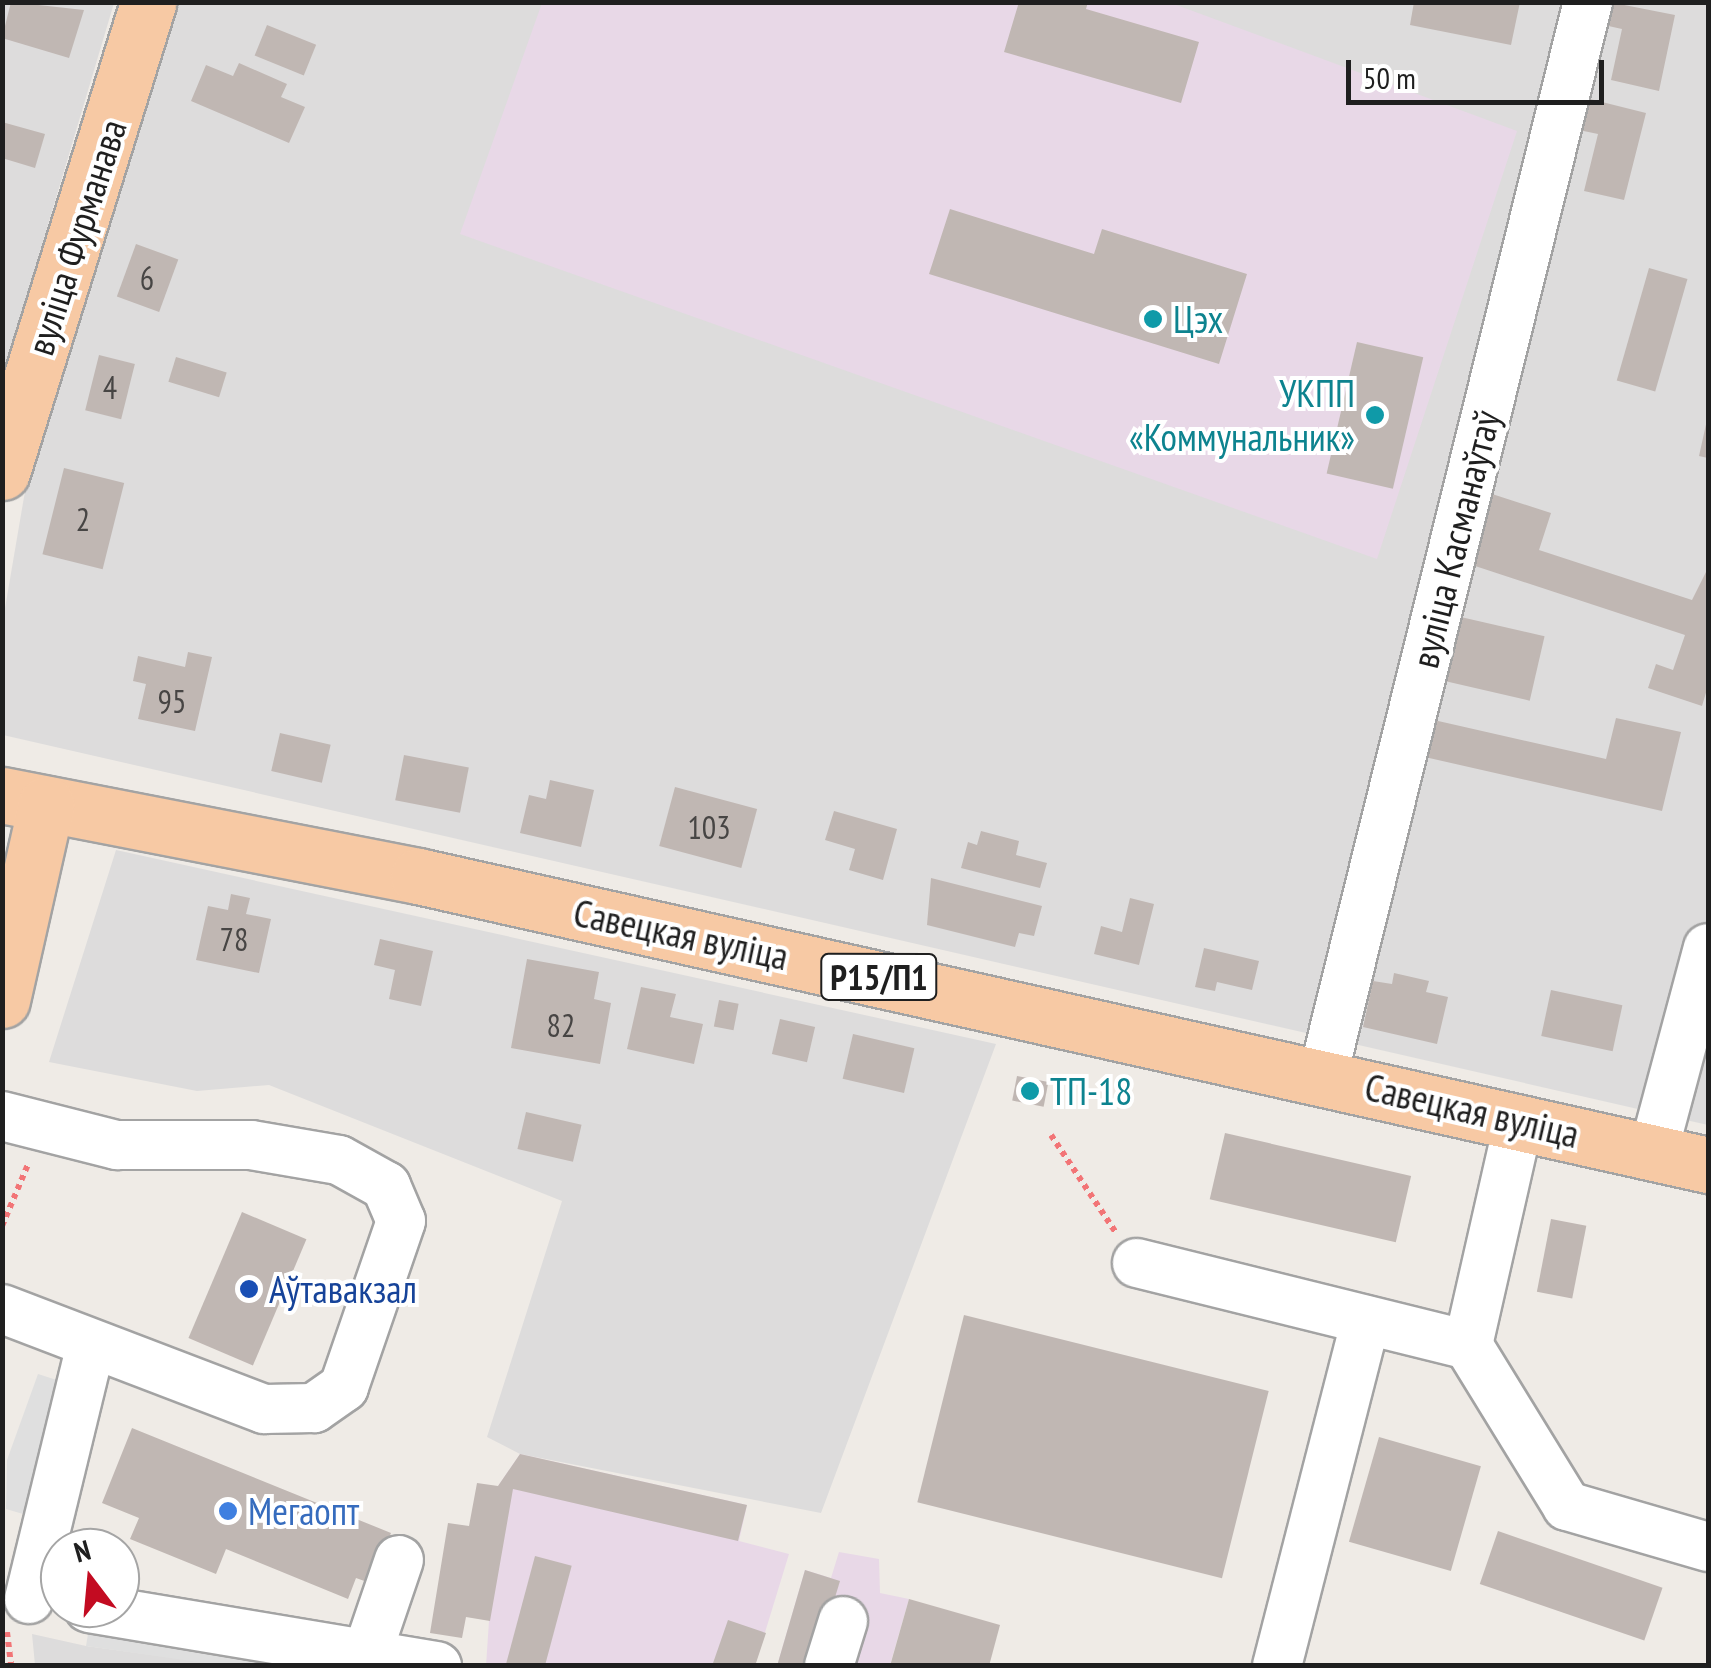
<!DOCTYPE html>
<meta charset="utf-8">
<style>
body{margin:0}
#map{position:relative;width:1711px;height:1668px;overflow:hidden;background:#efebe6;font-family:"PT Sans Narrow",sans-serif}
div>[style]{position:absolute}
.residential>*{inset:0;background:#dddcdc}
.industrial>*{inset:0;background:#e8d8e7}
.parking>*{inset:0;background:#dfdfdf}
.building>*{inset:0;background:#c0b7b3;transform-origin:0 0}
.path>*{height:6px;margin-top:-3px;transform-origin:0;background:repeating-linear-gradient(90deg,#f27476 0 5px,transparent 0 10px)}
.roads{filter:drop-shadow(2px 0 #a3a3a3) drop-shadow(-2px 0 #a3a3a3) drop-shadow(0 2px #a3a3a3) drop-shadow(0 -2px #a3a3a3)}
.minor>*{height:48px;margin:-24px;padding:0 24px;transform-origin:24px;border-radius:24px;background:#fff}
.major>*{height:55px;margin:-27.5px;padding:0 27.5px;transform-origin:27.5px;border-radius:27.5px;background:#f7c9a4}
.dots>*{width:28px;height:28px;translate:-50% -50%;box-sizing:border-box;border:5px solid #fff;border-radius:50%}
span{translate:-50% -50%;white-space:nowrap;text-align:center;line-height:1.15;-webkit-text-stroke:8px #fff;paint-order:stroke}
.number-label{font-size:32px;color:#474544}
.number-label span{-webkit-text-stroke-width:0}
.shield-label span{padding:2px 8px;background:#fff;border:2px solid;border-radius:8px;-webkit-text-stroke-width:0}
.shield-label{font-size:35px;color:#1f1f1f;font-weight:700}
.street-label{font-size:38px;color:#1f1f1f}
.culture-label{font-size:38px;color:#0d838f}
.left{translate:0 -50%;text-align:left}
.right{translate:-100% -50%;text-align:right}
.transit-label{font-size:38px;color:#164399}
.shop-label{font-size:38px;color:#366cbe}
.frame{position:absolute;inset:0;border:5px solid #1f1f1f;pointer-events:none}
.north{position:absolute;left:40px;top:1528px;width:100px;height:100px;box-sizing:border-box;background:#fff;border:2px solid #a5a5a5;border-radius:50%;rotate:344deg;font-size:28px;font-weight:700;line-height:40px;text-align:center;color:#1f1f1f}
.north::after{content:'';display:block;margin:auto;width:35px;height:45px;background:#c30b21;clip-path:polygon(50% 0,100% 100%,50% 72%,0 100%)}
.scale{position:absolute;left:1346px;top:60px;width:258px;height:45px;box-sizing:border-box;border:5px solid #1f1f1f;border-top:0;padding-left:12px;font-size:30px;line-height:35px;white-space:nowrap;color:#1f1f1f;-webkit-text-stroke:8px #fff;paint-order:stroke}
</style>
<div id="map">
<div class="residential">
<div style="clip-path:polygon(3px 3px,114px 3px,3px 376px)"></div>
<div style="clip-path:polygon(175px 3px,1708px 3px,1708px 1125px,3px 735px,3px 620px,30px 462px)"></div>
<div style="clip-path:polygon(116px 850px,996px 1044px,821px 1513px,520px 1454px,487px 1437px,562px 1201px,269px 1085px,197px 1091px,49px 1062px)"></div>
<div style="clip-path:polygon(32px 1634px,86px 1646px,226px 1665px,35px 1665px)"></div>
</div>
<div class="industrial">
<div style="clip-path:polygon(542px 3px,1171px 3px,1517px 131px,1377px 559px,460px 234px)"></div>
<div style="clip-path:polygon(520px 1454px,747px 1505px,739px 1541px,789px 1554px,755px 1665px,486px 1666px,498px 1486px)"></div>
<div style="clip-path:polygon(839px 1552px,879px 1559px,880px 1593px,909px 1599px,890px 1665px,777px 1666px,805px 1570px,831px 1578px)"></div>
</div>
<div class="parking">
<div style="clip-path:polygon(38px 1374px,103px 1395px,61px 1525px,6px 1509px,7px 1460px)"></div>
<div style="clip-path:polygon(89px 1628px,289px 1656px,288px 1665px,226px 1666px,86px 1646px)"></div>
</div>
<div class="building">
<div style="clip-path:polygon(11px 2px,84px 10px,69px 58px,2px 38px)"></div>
<div style="clip-path:polygon(1019px 2px,1088px 2px,1086px 9px,1199px 42px,1181px 103px,1004px 52px)"></div>
<div style="clip-path:polygon(1414px 2px,1520px 2px,1511px 45px,1410px 25px)"></div>
<div style="clip-path:polygon(1609px 2px,1675px 15px,1659px 91px,1611px 80px,1622px 29px,1604px 25px)"></div>
<div style="left:267px;top:25px;width:53px;height:33px;rotate:22deg"></div>
<div style="clip-path:polygon(239px 63px,287px 84px,281px 97px,305px 107px,289px 143px,191px 101px,206px 65px,233px 76px)"></div>
<div style="clip-path:polygon(1582px 97px,1646px 113px,1624px 200px,1584px 191px,1598px 134px,1574px 129px)"></div>
<div style="clip-path:polygon(2px 122px,45px 134px,35px 168px,2px 158px)"></div>
<div style="clip-path:polygon(950px 209px,1094px 254px,1102px 229px,1247px 274px,1219px 364px,929px 274px)"></div>
<div style="left:136px;top:244px;width:45px;height:56px;rotate:20deg"></div>
<div style="left:1649px;top:268px;width:40px;height:117px;rotate:16deg"></div>
<div style="left:1357px;top:342px;width:68px;height:135px;rotate:13deg"></div>
<div style="left:99px;top:355px;width:37px;height:57px;rotate:14deg"></div>
<div style="left:176px;top:357px;width:53px;height:26px;rotate:17deg"></div>
<div style="clip-path:polygon(1707px 420px,1708px 420px,1708px 458px,1699px 456px)"></div>
<div style="left:64px;top:468px;width:62px;height:89px;rotate:14deg"></div>
<div style="clip-path:polygon(1489px 493px,1551px 513px,1539px 550px,1692px 600px,1708px 568px,1708px 686px,1702px 706px,1648px 688px,1656px 664px,1673px 670px,1685px 635px,1466px 563px)"></div>
<div style="left:1452px;top:615px;width:95px;height:66px;rotate:13deg"></div>
<div style="clip-path:polygon(188px 652px,212px 657px,195px 731px,138px 719px,146px 684px,133px 681px,138px 656px,185px 667px)"></div>
<div style="clip-path:polygon(1425px 718px,1606px 759px,1616px 718px,1681px 732px,1662px 811px,1416px 755px)"></div>
<div style="left:280px;top:733px;width:52px;height:39px;rotate:13deg"></div>
<div style="left:404px;top:755px;width:66px;height:46px;rotate:11deg"></div>
<div style="clip-path:polygon(550px 780px,594px 790px,581px 847px,520px 833px,529px 795px,546px 799px)"></div>
<div style="left:675px;top:787px;width:85px;height:61px;rotate:15deg"></div>
<div style="clip-path:polygon(834px 811px,897px 829px,883px 880px,849px 870px,855px 849px,825px 840px)"></div>
<div style="clip-path:polygon(981px 831px,1019px 841px,1016px 855px,1047px 863px,1040px 888px,961px 868px,968px 842px,977px 845px)"></div>
<div style="clip-path:polygon(931px 878px,1042px 906px,1034px 936px,1019px 933px,1015px 947px,927px 925px)"></div>
<div style="clip-path:polygon(231px 894px,250px 898px,246px 914px,271px 919px,259px 973px,196px 960px,208px 906px,228px 910px)"></div>
<div style="clip-path:polygon(1130px 898px,1154px 904px,1139px 965px,1094px 954px,1101px 926px,1122px 932px)"></div>
<div style="clip-path:polygon(380px 939px,433px 951px,421px 1006px,389px 999px,395px 970px,374px 965px)"></div>
<div style="clip-path:polygon(1204px 948px,1259px 961px,1252px 990px,1217px 982px,1215px 991px,1195px 987px)"></div>
<div style="clip-path:polygon(527px 959px,599px 972px,594px 999px,611px 1003px,600px 1064px,511px 1048px)"></div>
<div style="clip-path:polygon(1394px 973px,1429px 981px,1426px 992px,1448px 997px,1437px 1044px,1363px 1027px,1373px 981px,1392px 984px)"></div>
<div style="clip-path:polygon(641px 987px,676px 994px,670px 1017px,703px 1024px,694px 1064px,627px 1049px)"></div>
<div style="left:1551px;top:990px;width:73px;height:47px;rotate:12deg"></div>
<div style="left:719px;top:1000px;width:20px;height:27px;rotate:11deg"></div>
<div style="left:780px;top:1019px;width:36px;height:36px;rotate:13deg"></div>
<div style="left:853px;top:1034px;width:63px;height:46px;rotate:13deg"></div>
<div style="left:1017px;top:1076px;width:32px;height:25px;rotate:11deg"></div>
<div style="left:526px;top:1112px;width:57px;height:38px;rotate:13deg"></div>
<div style="left:1225px;top:1133px;width:191px;height:68px;rotate:13deg"></div>
<div style="left:242px;top:1212px;width:70px;height:137px;rotate:23deg"></div>
<div style="left:1551px;top:1219px;width:36px;height:74px;rotate:11deg"></div>
<div style="left:964px;top:1315px;width:314px;height:193px;rotate:14deg"></div>
<div style="clip-path:polygon(132px 1428px,391px 1533px,370px 1583px,356px 1578px,348px 1599px,226px 1549px,216px 1574px,130px 1539px,139px 1518px,102px 1503px)"></div>
<div style="left:1379px;top:1437px;width:106px;height:109px;rotate:16deg"></div>
<div style="clip-path:polygon(520px 1454px,747px 1505px,738px 1541px,513px 1489px,490px 1621px,466px 1617px,462px 1638px,430px 1633px,448px 1523px,469px 1526px,477px 1483px,498px 1486px)"></div>
<div style="left:1498px;top:1531px;width:174px;height:56px;rotate:19deg"></div>
<div style="left:535px;top:1556px;width:38px;height:114px;rotate:15deg"></div>
<div style="clip-path:polygon(805px 1570px,840px 1581px,814px 1666px,777px 1666px)"></div>
<div style="clip-path:polygon(909px 1599px,1000px 1625px,989px 1666px,890px 1666px)"></div>
<div style="clip-path:polygon(728px 1620px,766px 1633px,755px 1666px,712px 1666px)"></div>
</div>
<div class="path">
<div style="left:1051px;top:1135px;width:118px;rotate:56.4deg"></div>
<div style="left:2px;top:1226px;width:69px;rotate:-67.1deg"></div>
<div style="left:7px;top:1632px;width:34px;rotate:83deg"></div>
</div>
<div class="roads">
<div class="minor">
<div style="left:1323px;top:1075px;width:1105px;rotate:-76.13deg"></div>
<div style="left:2px;top:1116px;width:119px;rotate:14.2deg"></div>
<div style="left:117px;top:1145px;width:134px"></div>
<div style="left:251px;top:1145px;width:89px;rotate:9.7deg"></div>
<div style="left:339px;top:1160px;width:54px;rotate:29deg"></div>
<div style="left:386px;top:1186px;width:38px;rotate:67deg"></div>
<div style="left:401px;top:1221px;width:176px;rotate:109deg"></div>
<div style="left:344px;top:1387px;width:37px;rotate:145deg"></div>
<div style="left:314px;top:1408px;width:50px;rotate:178.9deg"></div>
<div style="left:264px;top:1409px;width:280px;rotate:-159.1deg"></div>
<div style="left:1653px;top:1153px;width:212px;rotate:-75deg"></div>
<div style="left:1137px;top:1263px;width:341px;rotate:13.9deg"></div>
<div style="left:1468px;top:1345px;width:231px;rotate:-77.2deg"></div>
<div style="left:1468px;top:1345px;width:189px;rotate:58.4deg"></div>
<div style="left:1567px;top:1506px;width:147px;rotate:16.2deg"></div>
<div style="left:29px;top:1599px;width:262px;rotate:-76.3deg"></div>
<div style="left:89px;top:1608px;width:353px;rotate:9.5deg"></div>
<div style="left:368px;top:1651px;width:96px;rotate:-71.2deg"></div>
<div style="left:829px;top:1666px;width:47px;rotate:-72.7deg"></div>
<div style="left:1277px;top:1666px;width:357px;rotate:-75.6deg"></div>
</div>
<div class="major">
<div style="left:2px;top:472px;width:492px;rotate:-72.7deg"></div>
<div style="left:2px;top:795px;width:424px;rotate:11deg"></div>
<div style="left:418px;top:876px;width:1322px;rotate:12.63deg"></div>
<div style="left:2px;top:1000px;width:201px;rotate:-77.3deg"></div>
</div>
</div>
<div class="dots">
<div style="left:1153px;top:319px;background:#0f9aa8"></div>
<div style="left:1375px;top:415px;background:#0f9aa8"></div>
<div style="left:1030px;top:1091px;background:#0f9aa8"></div>
<div style="left:249px;top:1289px;background:#1a4fb4"></div>
<div style="left:228px;top:1511px;background:#3f7fe0"></div>
</div>
<div class="number-label">
<span style="left:147px;top:278px">6</span>
<span style="left:110px;top:387px">4</span>
<span style="left:83px;top:519px">2</span>
<span style="left:172px;top:701px">95</span>
<span style="left:709px;top:827px">103</span>
<span style="left:234px;top:939px">78</span>
<span style="left:561px;top:1025px">82</span>
</div>
<div class="shield-label">
<span style="left:879px;top:977px">Р15/П1</span>
</div>
<div class="street-label">
<span style="left:76px;top:237px;rotate:-72deg">вуліца Фурманава</span>
<span style="left:1455px;top:539px;rotate:-76deg">вуліца Касманаўтаў</span>
<span style="left:681px;top:934px;rotate:12deg">Савецкая вуліца</span>
<span style="left:1472px;top:1110px;rotate:13deg">Савецкая вуліца</span>
</div>
<div class="culture-label">
<span class="left" style="left:1173px;top:319px">Цэх</span>
<span class="right" style="left:1355px;top:415px">УКПП<br>«Коммунальник»</span>
<span class="left" style="left:1050px;top:1091px">ТП-18</span>
</div>
<div class="transit-label">
<span class="left" style="left:269px;top:1289px">Аўтавакзал</span>
</div>
<div class="shop-label">
<span class="left" style="left:248px;top:1511px">Мегаопт</span>
</div>
<div class="frame"></div>
<div class="north">N</div>
<div class="scale">50 m</div>
</div>
